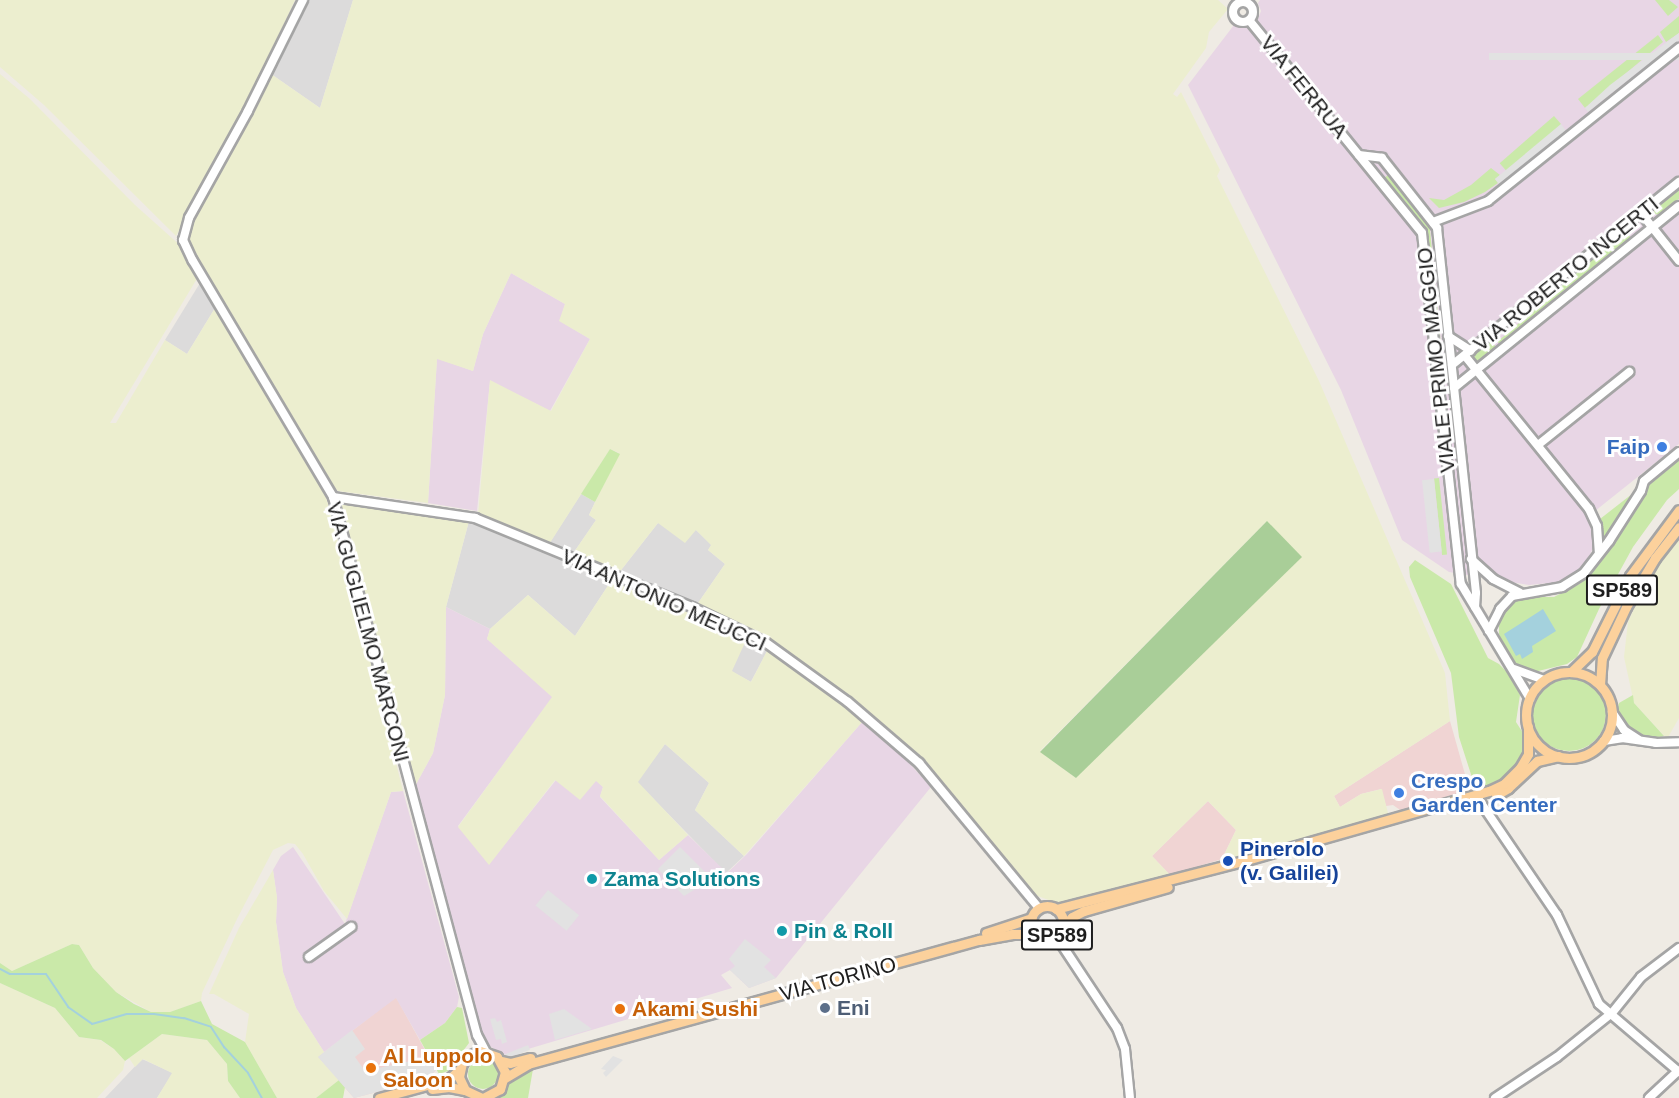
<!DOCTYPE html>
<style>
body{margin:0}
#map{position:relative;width:1679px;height:1098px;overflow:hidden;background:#efebe4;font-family:Arial,sans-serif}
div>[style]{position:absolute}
.residential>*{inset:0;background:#dcdbdb;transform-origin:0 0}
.commercial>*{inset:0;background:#f0d4d3}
.industrial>*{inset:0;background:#e8d6e5}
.farmland>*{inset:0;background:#eceecf}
.grass>*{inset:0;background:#cae9a9;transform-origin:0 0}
.round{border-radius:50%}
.forest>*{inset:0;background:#a9ce98}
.parking>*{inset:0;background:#e2e2e2;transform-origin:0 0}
.water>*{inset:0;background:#a4d1dd}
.stream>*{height:2px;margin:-1px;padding:0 1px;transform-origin:1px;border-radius:1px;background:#a4d1dd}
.roads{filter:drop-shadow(2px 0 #a5a5a5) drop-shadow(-2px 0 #a5a5a5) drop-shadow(0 2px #a5a5a5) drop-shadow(0 -2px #a5a5a5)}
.minor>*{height:8px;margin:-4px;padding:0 4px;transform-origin:4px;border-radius:4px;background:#fff}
.minor>.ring{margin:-4px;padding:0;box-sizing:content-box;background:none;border:8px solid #fff;border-radius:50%}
.major>*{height:9px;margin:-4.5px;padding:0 4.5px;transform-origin:4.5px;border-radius:4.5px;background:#fcd19c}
.major>.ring{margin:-4.5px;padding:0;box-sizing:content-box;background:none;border:9px solid #fcd19c;border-radius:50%}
.dots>*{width:16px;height:16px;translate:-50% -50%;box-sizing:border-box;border:3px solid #fff;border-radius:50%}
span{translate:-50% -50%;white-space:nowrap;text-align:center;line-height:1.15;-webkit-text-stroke:6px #fff;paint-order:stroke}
.shield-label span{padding:2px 4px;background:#fff;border:2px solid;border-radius:4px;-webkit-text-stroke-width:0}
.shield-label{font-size:20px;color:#1e1e1e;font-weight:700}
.street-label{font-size:21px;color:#1e1e1e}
.shop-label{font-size:21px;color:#366cbe;font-weight:700}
.right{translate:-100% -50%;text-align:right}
.left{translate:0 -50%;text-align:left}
.transit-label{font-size:21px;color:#164399;font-weight:700}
.culture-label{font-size:21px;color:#0d838f;font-weight:700}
.service-label{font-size:21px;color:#4e5e75;font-weight:700}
.food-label{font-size:21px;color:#c56008;font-weight:700}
</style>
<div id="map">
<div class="residential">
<div style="clip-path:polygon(308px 0,353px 0,320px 108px,271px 74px)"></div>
<div style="clip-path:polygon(200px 283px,215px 308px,187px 354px,165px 340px)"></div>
<div style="clip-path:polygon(581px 494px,595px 502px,589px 515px,596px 520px,568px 561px,611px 581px,575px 636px,528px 595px,490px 629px,446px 607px,469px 521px,475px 521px,545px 550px)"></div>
<div style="clip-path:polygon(658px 523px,696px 530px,712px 545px,708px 550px,725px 564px,696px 606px,618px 574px)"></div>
<div style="left:748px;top:636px;width:24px;height:39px;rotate:28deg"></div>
<div style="clip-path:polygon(665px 744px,709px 783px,695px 810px,744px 856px,726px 873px,637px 782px)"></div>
<div style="clip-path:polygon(142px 1059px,173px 1073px,157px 1098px,105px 1098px)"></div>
</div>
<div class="commercial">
<div style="clip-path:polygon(1450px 721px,1470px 792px,1403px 812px,1393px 805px,1386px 806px,1381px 789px,1361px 794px,1340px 807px,1334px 796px)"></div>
<div style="clip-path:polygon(1208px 801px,1236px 830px,1222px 859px,1170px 875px,1152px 856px)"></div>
<div style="clip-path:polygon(396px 997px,436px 1070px,427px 1079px,354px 1098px,318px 1057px)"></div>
</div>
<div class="industrial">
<div style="clip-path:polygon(1260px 0,1679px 0,1679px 444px,1590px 515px,1595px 528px,1594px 546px,1587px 561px,1574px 574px,1560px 582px,1529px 585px,1449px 572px,1402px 540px,1341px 390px,1188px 85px,1234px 25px,1242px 28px,1251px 26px,1258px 19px,1261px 11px,1258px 3px)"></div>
<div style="clip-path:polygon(511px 273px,565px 304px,560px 321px,590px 339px,550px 411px,490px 381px,477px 511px,428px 503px,437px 358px,473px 371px,483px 334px)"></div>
<div style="clip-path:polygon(446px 607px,490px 629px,487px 639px,553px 697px,458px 826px,489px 864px,556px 780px,596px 780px,603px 787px,600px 797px,659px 860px,688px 835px,727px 873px,747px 854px,863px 721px,889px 741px,931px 787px,776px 978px,749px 988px,730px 970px,721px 975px,732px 988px,505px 1056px,482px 1041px,433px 851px,414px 788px,433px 753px,445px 695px)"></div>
<div style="clip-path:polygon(403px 791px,459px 997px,457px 1007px,445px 1023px,420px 1040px,396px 998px,324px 1052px,296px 1008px,283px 972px,276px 922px,277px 898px,273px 870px,281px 856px,293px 847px,345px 924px,391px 792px)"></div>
</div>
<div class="farmland">
<div style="clip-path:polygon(0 0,295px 0,248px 103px,176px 236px,44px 105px,0 67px)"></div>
<div style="clip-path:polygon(evenodd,353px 0,1218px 0,1228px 9px,1209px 32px,1206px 48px,1173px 94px,1177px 97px,1181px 92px,1220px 170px,1217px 176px,1319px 381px,1445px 673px,1450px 721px,1334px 796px,1340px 807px,1361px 794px,1382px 789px,1389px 817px,1250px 855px,1222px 859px,1236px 830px,1208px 801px,1152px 856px,1170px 875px,1060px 904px,1029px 893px,919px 759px,833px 688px,774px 643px,696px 606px,725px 564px,708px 550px,711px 545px,696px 530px,685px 543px,658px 523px,618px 574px,572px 555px,596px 520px,589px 515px,619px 453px,610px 449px,548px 546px,478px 516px,490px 380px,551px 411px,590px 339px,559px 321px,565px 304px,511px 273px,483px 334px,473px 371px,437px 359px,428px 503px,338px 491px,330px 483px,194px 255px,188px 237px,189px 226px,271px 74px,320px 108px,353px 0,1267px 521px,1076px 778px,1041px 752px,1040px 751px,1267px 521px)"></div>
<div style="clip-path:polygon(0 74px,30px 99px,135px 205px,182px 247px,198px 277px,110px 423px,116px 423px,165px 340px,187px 354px,215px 308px,312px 466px,325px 494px,347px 566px,403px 791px,391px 792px,347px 919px,324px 891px,303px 854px,295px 844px,288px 843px,273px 850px,237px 919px,202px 993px,201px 1001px,170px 1012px,151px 1012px,116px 992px,93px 968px,79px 945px,72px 944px,12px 971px,0 963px)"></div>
<div style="clip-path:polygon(350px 501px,469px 521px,446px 607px,445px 695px,433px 753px,414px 788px,340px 508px,340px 504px)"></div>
<div style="clip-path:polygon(1679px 536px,1679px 718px,1667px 739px,1634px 703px,1624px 657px,1628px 622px,1647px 581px)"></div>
<div style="clip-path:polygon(611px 581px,748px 636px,732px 671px,751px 682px,769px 647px,863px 721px,744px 856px,695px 810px,709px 783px,665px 744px,638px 782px,688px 835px,659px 860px,600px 796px,603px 787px,596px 781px,580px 800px,555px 780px,489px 865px,458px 827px,552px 697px,487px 639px,490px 629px,528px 595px,575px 636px)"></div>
<div style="clip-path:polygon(273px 870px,277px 898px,276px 922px,283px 972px,296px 1008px,324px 1052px,318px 1057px,339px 1080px,316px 1098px,277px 1098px,245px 1042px,249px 1014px,214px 994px,209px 994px,239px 928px)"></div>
<div style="clip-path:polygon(0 983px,55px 1008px,79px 1037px,100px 1040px,114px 1049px,125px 1061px,123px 1070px,97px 1098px,0 1098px)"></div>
<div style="clip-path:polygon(162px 1034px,207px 1040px,227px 1064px,228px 1081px,240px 1098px,157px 1098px,172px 1073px,143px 1059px,135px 1067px,129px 1058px)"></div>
</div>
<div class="grass">
<div style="clip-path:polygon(1655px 0,1669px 0,1678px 7px,1668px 16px)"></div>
<div style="clip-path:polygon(1679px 16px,1679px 33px,1666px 42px,1660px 32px)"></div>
<div style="clip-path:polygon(1658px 35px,1663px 42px,1585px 108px,1578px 99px)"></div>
<div style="left:1554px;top:116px;width:11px;height:72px;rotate:49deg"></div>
<div style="clip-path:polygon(1491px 168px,1500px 175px,1495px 179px,1498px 183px,1485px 192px,1464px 202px,1439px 208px,1429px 198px,1444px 200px,1471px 185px)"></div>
<div style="clip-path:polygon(1388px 175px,1428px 224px,1430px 230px,1443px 365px,1438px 363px,1424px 228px,1383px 179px)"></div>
<div style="clip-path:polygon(1679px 187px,1679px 199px,1659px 215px,1655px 214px,1653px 208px)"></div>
<div style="left:1625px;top:231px;width:9px;height:169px;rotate:49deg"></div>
<div style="clip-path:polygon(1489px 339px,1496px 347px,1479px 361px,1475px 361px,1472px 353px)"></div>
<div style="clip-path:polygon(610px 449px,620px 454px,595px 502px,581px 494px)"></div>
<div style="clip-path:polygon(1679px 454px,1679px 489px,1667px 500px,1633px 547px,1599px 609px,1577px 657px,1567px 664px,1534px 672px,1522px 669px,1510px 660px,1499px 634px,1499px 617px,1509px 604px,1521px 597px,1554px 597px,1581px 583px,1600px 562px,1654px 476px)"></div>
<div style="left:1439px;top:478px;width:77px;height:5px;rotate:84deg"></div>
<div style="clip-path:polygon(1632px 494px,1605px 539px,1602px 537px,1600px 519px)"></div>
<div style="clip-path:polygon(1415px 560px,1451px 584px,1488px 658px,1499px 664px,1512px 677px,1520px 695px,1516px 722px,1523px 733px,1524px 750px,1510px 772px,1491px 788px,1477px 793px,1459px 737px,1451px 673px,1410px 577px,1409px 567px)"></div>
<div class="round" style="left:1532px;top:677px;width:74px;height:74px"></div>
<div style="clip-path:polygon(1633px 695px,1634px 703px,1664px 736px,1655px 739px,1634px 734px,1622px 724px,1616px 712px,1619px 703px)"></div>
<div style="clip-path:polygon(72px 944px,79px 945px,93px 968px,116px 992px,134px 1004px,151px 1012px,170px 1012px,201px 1001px,212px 1024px,245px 1042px,277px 1098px,240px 1098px,228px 1081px,227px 1064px,207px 1040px,162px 1034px,125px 1061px,114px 1049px,101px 1040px,79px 1037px,55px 1008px,0 983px,0 963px,12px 971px)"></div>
<div style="clip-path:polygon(457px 1007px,462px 1008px,469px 1043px,448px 1071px,439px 1074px,420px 1040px,445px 1023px)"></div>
<div class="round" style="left:468px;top:1059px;width:30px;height:30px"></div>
<div style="clip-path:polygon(533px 1069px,528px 1098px,497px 1098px,515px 1075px)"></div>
<div style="clip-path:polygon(339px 1080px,345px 1087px,343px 1098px,316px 1098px)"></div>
</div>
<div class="forest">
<div style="clip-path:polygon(1267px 521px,1302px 557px,1076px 778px,1040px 752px)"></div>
</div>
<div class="parking">
<div style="clip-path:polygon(1679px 33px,1679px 40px,1588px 112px,1585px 108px,1610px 85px)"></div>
<div style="left:1679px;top:53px;width:7px;height:190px;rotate:90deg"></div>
<div style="clip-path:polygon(1561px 124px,1566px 131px,1499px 184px,1495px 179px)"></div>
<div style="left:1434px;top:479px;width:73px;height:12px;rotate:84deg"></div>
<div style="clip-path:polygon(680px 847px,712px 879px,684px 896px,658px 869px)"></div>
<div style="left:548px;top:890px;width:40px;height:20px;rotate:39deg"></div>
<div style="clip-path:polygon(745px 939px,771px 960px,764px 967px,776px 978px,749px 988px,730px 970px,735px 966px,729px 959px)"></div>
<div style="clip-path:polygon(564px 1009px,592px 1029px,555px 1040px,549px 1014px)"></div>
<div style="clip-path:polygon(495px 1018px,497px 1022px,501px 1020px,507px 1042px,502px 1044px,501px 1039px,496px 1040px,490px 1019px)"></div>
<div style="clip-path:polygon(352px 1030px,365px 1049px,355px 1057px,365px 1071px,429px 1057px,436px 1070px,427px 1079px,354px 1098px,318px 1057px)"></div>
<div style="left:528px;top:1045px;width:5px;height:26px;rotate:68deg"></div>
<div style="clip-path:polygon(613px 1056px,623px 1060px,606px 1077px,603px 1073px,606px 1070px,601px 1069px)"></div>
</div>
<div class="water">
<div style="clip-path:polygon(1543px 609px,1556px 631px,1532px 646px,1533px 652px,1522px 659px,1520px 654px,1516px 656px,1504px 634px)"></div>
</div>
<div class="stream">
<div style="left:0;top:969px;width:11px;rotate:27deg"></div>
<div style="left:10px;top:974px;width:36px"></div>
<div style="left:46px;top:974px;width:40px;rotate:56deg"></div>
<div style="left:68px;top:1007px;width:29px;rotate:35deg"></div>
<div style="left:92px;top:1024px;width:36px;rotate:-16deg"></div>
<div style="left:127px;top:1014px;width:27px"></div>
<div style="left:154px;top:1014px;width:30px;rotate:8deg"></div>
<div style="left:184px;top:1018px;width:28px;rotate:18deg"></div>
<div style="left:211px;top:1027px;width:24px;rotate:57deg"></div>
<div style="left:224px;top:1047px;width:35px;rotate:47deg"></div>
<div style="left:248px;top:1073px;width:29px;rotate:61deg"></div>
</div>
<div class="roads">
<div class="minor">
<div style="left:303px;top:0;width:124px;rotate:116.4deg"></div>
<div style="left:248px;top:111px;width:122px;rotate:118.9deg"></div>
<div style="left:189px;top:218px;width:23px;rotate:105deg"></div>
<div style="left:183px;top:240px;width:23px;rotate:65deg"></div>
<div style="left:193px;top:261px;width:274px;rotate:59.3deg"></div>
<div style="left:333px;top:497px;width:557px;rotate:75.02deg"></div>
<div style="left:477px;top:1035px;width:19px;rotate:62deg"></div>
<div class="ring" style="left:1233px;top:2px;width:12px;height:12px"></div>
<div style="left:1249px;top:20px;width:274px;rotate:50.9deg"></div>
<div style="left:1422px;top:233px;width:353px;rotate:83.7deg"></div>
<div style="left:1461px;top:584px;width:134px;rotate:59deg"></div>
<div style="left:1359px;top:155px;width:23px;rotate:7deg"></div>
<div style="left:1382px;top:158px;width:89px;rotate:51.8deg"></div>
<div style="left:1437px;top:228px;width:367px;rotate:83.9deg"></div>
<div style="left:1476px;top:593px;width:14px;rotate:94deg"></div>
<div style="left:1641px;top:213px;width:61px;rotate:51.6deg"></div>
<div style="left:1433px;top:222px;width:59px;rotate:-20.9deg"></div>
<div style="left:1488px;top:201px;width:245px;rotate:-38.7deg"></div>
<div style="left:1448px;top:336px;width:27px;rotate:33deg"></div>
<div style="left:1465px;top:356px;width:197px;rotate:51deg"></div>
<div style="left:1589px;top:509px;width:19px;rotate:65deg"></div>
<div style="left:1597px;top:526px;width:26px;rotate:86deg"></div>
<div style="left:1452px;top:365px;width:292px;rotate:-38.9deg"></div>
<div style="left:1454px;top:388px;width:289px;rotate:-39deg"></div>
<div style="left:1538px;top:445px;width:117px;rotate:-38.7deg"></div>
<div style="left:333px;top:497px;width:144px;rotate:8.4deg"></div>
<div style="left:475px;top:518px;width:235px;rotate:22.3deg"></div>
<div style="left:692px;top:607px;width:81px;rotate:25.6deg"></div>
<div style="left:765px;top:642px;width:102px;rotate:35.9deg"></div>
<div style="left:848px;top:702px;width:94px;rotate:40.7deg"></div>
<div style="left:919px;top:763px;width:188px;rotate:50.4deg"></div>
<div style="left:1471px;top:559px;width:30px;rotate:42deg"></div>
<div style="left:1493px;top:579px;width:30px;rotate:27deg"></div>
<div style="left:1489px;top:631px;width:25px;rotate:-63deg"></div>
<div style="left:1500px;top:609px;width:18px;rotate:-47deg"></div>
<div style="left:1512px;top:596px;width:51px;rotate:-10.2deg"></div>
<div style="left:1562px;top:587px;width:26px;rotate:-32deg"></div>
<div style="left:1584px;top:573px;width:41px;rotate:-52deg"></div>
<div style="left:1609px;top:541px;width:59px;rotate:-57.4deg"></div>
<div style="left:1641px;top:491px;width:10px;rotate:-73deg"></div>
<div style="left:1644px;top:481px;width:45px;rotate:-39.6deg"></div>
<div style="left:1514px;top:669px;width:32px;rotate:20deg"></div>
<div style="left:1612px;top:712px;width:22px;rotate:56deg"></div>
<div style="left:1624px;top:730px;width:17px;rotate:33deg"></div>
<div style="left:1604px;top:741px;width:18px;rotate:-9deg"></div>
<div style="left:1622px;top:738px;width:34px;rotate:8deg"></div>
<div style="left:1656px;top:743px;width:23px;rotate:-2deg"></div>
<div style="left:1479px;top:800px;width:139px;rotate:55.9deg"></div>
<div style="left:1557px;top:915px;width:98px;rotate:64.7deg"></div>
<div style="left:1599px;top:1004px;width:105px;rotate:40.4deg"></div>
<div style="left:1056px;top:936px;width:110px;rotate:56.5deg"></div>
<div style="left:1117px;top:1028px;width:22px;rotate:69deg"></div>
<div style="left:1125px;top:1049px;width:49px;rotate:84.2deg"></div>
<div style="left:309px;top:957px;width:52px;rotate:-35.5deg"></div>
<div style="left:1495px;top:1098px;width:74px;rotate:-33.5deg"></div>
<div style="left:1557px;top:1057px;width:70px;rotate:-38.7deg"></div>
<div style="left:1612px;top:1013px;width:46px;rotate:-51.1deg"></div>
<div style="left:1641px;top:977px;width:48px;rotate:-37.3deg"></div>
<div style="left:1649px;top:1098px;width:40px;rotate:-43deg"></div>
</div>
<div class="major">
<div style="left:1571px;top:672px;width:29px;rotate:-44deg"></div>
<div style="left:1592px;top:652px;width:85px;rotate:-63.4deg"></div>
<div style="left:1630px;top:576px;width:82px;rotate:-53.4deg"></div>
<div class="ring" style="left:1526px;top:672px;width:77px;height:77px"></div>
<div style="left:1600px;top:685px;width:27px;rotate:-86deg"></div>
<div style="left:1602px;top:658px;width:56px;rotate:-64.8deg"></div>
<div style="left:1626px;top:607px;width:57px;rotate:-59.4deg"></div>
<div style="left:1655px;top:558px;width:39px;rotate:-52deg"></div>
<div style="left:1496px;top:795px;width:14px;rotate:-30deg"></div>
<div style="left:1508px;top:788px;width:40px;rotate:-43deg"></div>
<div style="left:1537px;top:761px;width:22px;rotate:-13deg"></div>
<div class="ring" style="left:1031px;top:906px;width:23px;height:23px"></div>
<div style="left:1056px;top:909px;width:193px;rotate:-14.4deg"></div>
<div style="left:1243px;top:861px;width:256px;rotate:-15.9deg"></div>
<div style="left:1489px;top:791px;width:17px;rotate:-25deg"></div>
<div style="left:1504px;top:784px;width:23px;rotate:-45deg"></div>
<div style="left:1520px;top:768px;width:16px;rotate:-60deg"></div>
<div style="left:1528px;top:754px;width:27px;rotate:-90deg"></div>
<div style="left:1063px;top:927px;width:13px;rotate:-48deg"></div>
<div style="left:1072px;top:917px;width:13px;rotate:-27deg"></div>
<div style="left:1084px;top:911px;width:87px;rotate:-15.9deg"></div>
<div style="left:986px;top:933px;width:48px;rotate:-18.1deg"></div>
<div style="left:502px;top:1061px;width:8px;rotate:14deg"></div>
<div style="left:510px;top:1063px;width:21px;rotate:-14deg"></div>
<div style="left:505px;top:1078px;width:27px;rotate:-31deg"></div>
<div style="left:528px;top:1064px;width:468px;rotate:-15.4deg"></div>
<div style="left:979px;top:940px;width:34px;rotate:-10deg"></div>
<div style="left:1012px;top:934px;width:25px"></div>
<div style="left:432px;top:1089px;width:17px;rotate:-7deg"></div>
<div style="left:449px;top:1087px;width:16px;rotate:11deg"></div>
<div style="left:379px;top:1098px;width:73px;rotate:-15.2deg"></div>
<div style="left:449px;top:1079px;width:13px;rotate:-42deg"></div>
<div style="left:482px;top:1098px;width:19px;rotate:-155deg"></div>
<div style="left:465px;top:1090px;width:14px;rotate:-115deg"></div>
<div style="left:459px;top:1077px;width:14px;rotate:-78deg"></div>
<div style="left:462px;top:1063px;width:8px;rotate:-50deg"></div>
<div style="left:467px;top:1057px;width:14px;rotate:-25deg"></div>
<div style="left:480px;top:1051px;width:18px;rotate:19deg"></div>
<div style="left:497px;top:1057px;width:17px;rotate:62deg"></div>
<div style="left:505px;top:1072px;width:18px;rotate:106deg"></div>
<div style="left:500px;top:1089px;width:19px;rotate:152deg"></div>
</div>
</div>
<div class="dots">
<div style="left:1662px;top:447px;background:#3f7fe0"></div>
<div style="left:1399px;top:793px;background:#3f7fe0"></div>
<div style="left:1228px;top:861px;background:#1a4fb4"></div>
<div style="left:592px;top:879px;background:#0f9aa8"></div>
<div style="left:782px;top:931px;background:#0f9aa8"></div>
<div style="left:825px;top:1008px;background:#5c6f8a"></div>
<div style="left:620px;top:1009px;background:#e8710a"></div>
<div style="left:371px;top:1068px;background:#e8710a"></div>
</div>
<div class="shield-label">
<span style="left:1622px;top:590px">SP589</span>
<span style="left:1057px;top:935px">SP589</span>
</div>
<div class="street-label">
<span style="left:1304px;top:87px;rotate:51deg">VIA FERRUA</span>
<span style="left:1566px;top:274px;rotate:-39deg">VIA ROBERTO INCERTI</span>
<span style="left:1436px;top:360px;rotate:-96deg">VIALE PRIMO MAGGIO</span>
<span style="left:664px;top:600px;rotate:24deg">VIA ANTONIO MEUCCI</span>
<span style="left:368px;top:632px;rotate:75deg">VIA GUGLIELMO MARCONI</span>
<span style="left:838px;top:979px;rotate:-15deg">VIA TORINO</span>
</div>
<div class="shop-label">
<span class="right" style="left:1650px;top:447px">Faip</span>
<span class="left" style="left:1411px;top:793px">Crespo<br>Garden Center</span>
</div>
<div class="transit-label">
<span class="left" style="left:1240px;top:861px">Pinerolo<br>(v. Galilei)</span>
</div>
<div class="culture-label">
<span class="left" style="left:604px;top:879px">Zama Solutions</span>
<span class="left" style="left:794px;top:931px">Pin &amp; Roll</span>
</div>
<div class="service-label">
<span class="left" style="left:837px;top:1008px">Eni</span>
</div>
<div class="food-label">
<span class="left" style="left:632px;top:1009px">Akami Sushi</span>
<span class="left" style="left:383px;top:1068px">Al Luppolo<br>Saloon</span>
</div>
</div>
